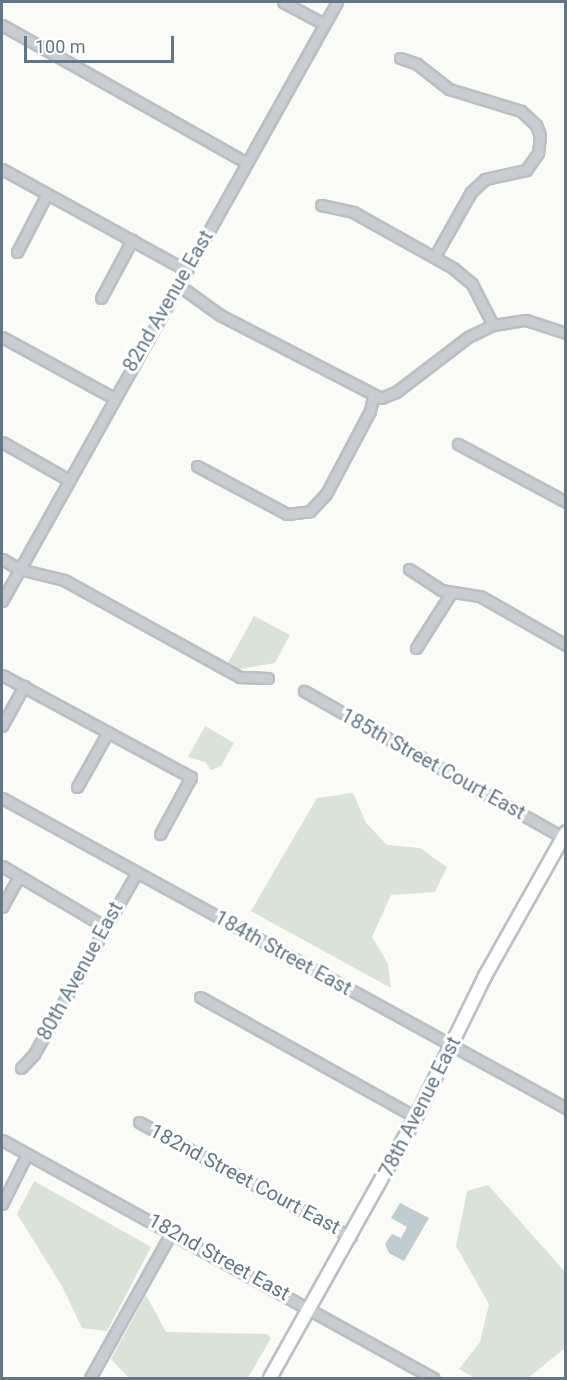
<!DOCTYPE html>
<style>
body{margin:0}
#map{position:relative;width:567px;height:1380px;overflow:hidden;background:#fafaf7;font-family:Roboto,sans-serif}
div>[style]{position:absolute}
.green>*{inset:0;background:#dbe2d8}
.water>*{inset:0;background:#becbcf}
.roads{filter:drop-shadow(2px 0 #b9bfc4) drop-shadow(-2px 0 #b9bfc4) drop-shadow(0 2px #b9bfc4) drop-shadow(0 -2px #b9bfc4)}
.street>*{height:9px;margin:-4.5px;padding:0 4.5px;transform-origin:4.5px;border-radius:4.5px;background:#c9cdd1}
.secondary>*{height:12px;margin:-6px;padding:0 6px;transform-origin:6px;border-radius:6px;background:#fff}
span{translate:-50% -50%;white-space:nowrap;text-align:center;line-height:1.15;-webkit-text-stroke:6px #fff;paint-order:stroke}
.street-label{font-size:20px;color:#627685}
.frame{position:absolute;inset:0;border:3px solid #627685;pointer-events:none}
.scale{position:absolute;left:24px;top:36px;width:150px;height:27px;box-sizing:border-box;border:3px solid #627685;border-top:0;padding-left:8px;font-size:18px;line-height:21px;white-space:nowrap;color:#627685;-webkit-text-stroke:4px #fff;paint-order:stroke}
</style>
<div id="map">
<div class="green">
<div style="clip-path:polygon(254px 616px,290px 635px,275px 663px,239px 669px,228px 663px)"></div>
<div style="clip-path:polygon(205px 726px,234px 743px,221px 766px,211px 770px,205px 762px,188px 757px)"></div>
<div style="clip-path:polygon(353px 793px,366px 823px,387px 845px,420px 848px,447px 867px,435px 892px,391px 895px,372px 937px,388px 964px,391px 988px,251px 911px,317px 798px)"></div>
<div style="clip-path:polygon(34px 1181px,151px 1247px,107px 1331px,82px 1328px,62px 1286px,17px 1214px)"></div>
<div style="clip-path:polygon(488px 1185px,565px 1272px,565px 1348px,528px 1378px,474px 1378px,459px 1369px,480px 1342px,489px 1304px,456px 1246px,467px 1191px)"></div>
<div style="clip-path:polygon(146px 1295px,166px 1332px,267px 1334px,271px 1338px,248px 1378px,129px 1378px,111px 1359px)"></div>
</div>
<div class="water">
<div style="clip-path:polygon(400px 1203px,429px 1218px,404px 1261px,389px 1253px,385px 1244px,392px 1234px,401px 1238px,407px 1227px,391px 1218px)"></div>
</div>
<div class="roads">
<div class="street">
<div style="left:283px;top:2px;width:47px;rotate:28.2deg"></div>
<div style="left:2px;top:25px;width:281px;rotate:29.4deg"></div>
<div style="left:400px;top:58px;width:18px;rotate:19deg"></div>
<div style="left:417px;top:64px;width:41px;rotate:38deg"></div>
<div style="left:449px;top:89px;width:75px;rotate:17deg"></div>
<div style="left:521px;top:111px;width:21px;rotate:43deg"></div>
<div style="left:536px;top:125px;width:11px;rotate:68deg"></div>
<div style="left:540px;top:135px;width:18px;rotate:96deg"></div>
<div style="left:538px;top:153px;width:21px;rotate:125deg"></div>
<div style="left:526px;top:170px;width:42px;rotate:167.6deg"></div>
<div style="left:485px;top:179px;width:19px;rotate:137deg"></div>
<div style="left:471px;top:192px;width:73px;rotate:119.4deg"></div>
<div style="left:2px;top:169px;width:210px;rotate:28.8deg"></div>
<div style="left:321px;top:205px;width:33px;rotate:12deg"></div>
<div style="left:353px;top:212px;width:115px;rotate:29.2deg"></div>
<div style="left:453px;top:268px;width:25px;rotate:40deg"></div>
<div style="left:472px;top:284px;width:46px;rotate:62.9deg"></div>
<div style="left:493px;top:325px;width:33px;rotate:-9deg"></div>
<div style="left:526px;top:320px;width:42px;rotate:18deg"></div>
<div style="left:17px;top:252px;width:65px;rotate:-62.7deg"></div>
<div style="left:177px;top:284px;width:53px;rotate:35.8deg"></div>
<div style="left:220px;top:315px;width:181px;rotate:27.3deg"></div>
<div style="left:381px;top:398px;width:16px;rotate:-22deg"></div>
<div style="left:396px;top:392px;width:91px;rotate:-37.4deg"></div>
<div style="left:468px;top:337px;width:28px;rotate:-26deg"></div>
<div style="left:101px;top:298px;width:66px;rotate:-61.9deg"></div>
<div style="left:2px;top:337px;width:128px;rotate:28.6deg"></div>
<div style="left:2px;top:442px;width:77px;rotate:29.6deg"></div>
<div style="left:458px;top:444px;width:123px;rotate:28.2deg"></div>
<div style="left:197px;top:466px;width:102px;rotate:28.1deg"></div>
<div style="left:287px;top:514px;width:23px;rotate:-7deg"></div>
<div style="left:310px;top:511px;width:23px;rotate:-47deg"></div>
<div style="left:326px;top:494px;width:94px;rotate:-62.1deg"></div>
<div style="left:370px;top:411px;width:14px;rotate:-78deg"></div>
<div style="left:2px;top:559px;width:20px;rotate:30deg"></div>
<div style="left:19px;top:569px;width:46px;rotate:13.7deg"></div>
<div style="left:64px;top:580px;width:201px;rotate:28.9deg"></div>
<div style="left:240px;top:677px;width:28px;rotate:2deg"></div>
<div style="left:409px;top:569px;width:38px;rotate:33deg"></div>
<div style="left:441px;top:590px;width:39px;rotate:9deg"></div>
<div style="left:480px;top:596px;width:99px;rotate:29.7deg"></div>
<div style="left:2px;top:601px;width:686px;rotate:-60.78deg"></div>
<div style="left:416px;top:648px;width:65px;rotate:-57.5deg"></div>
<div style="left:2px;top:675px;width:215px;rotate:28.4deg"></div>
<div style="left:191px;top:777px;width:65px;rotate:118.5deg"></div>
<div style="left:304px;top:691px;width:301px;rotate:29.5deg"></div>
<div style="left:2px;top:726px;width:46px;rotate:-61.2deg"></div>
<div style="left:77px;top:787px;width:63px;rotate:-60.6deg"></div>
<div style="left:2px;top:798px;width:644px;rotate:28.8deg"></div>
<div style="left:2px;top:866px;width:118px;rotate:30.5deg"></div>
<div style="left:2px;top:907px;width:35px;rotate:-61deg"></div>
<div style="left:200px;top:997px;width:247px;rotate:29.1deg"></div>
<div style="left:21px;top:1068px;width:19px;rotate:-47deg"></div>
<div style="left:34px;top:1054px;width:209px;rotate:-60.5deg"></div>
<div style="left:139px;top:1122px;width:241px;rotate:28.5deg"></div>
<div style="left:2px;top:1140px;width:493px;rotate:28.9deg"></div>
<div style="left:2px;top:1204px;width:56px;rotate:-63.4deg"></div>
<div style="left:90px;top:1378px;width:168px;rotate:-60.8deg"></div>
</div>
<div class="secondary">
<div style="left:270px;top:1378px;width:299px;rotate:-60.8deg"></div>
<div style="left:416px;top:1117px;width:157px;rotate:-63.9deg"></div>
<div style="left:485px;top:976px;width:165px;rotate:-60.6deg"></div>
</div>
</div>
<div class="street-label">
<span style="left:168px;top:301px;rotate:-60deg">82nd Avenue East</span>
<span style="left:433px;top:764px;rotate:29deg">185th Street Court East</span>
<span style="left:283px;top:953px;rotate:29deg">184th Street East</span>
<span style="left:80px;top:971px;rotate:-61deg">80th Avenue East</span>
<span style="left:420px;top:1107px;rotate:-63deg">78th Avenue East</span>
<span style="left:245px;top:1179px;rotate:28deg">182nd Street Court East</span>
<span style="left:219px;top:1257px;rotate:29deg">182nd Street East</span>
</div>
<div class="frame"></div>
<div class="scale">100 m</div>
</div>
